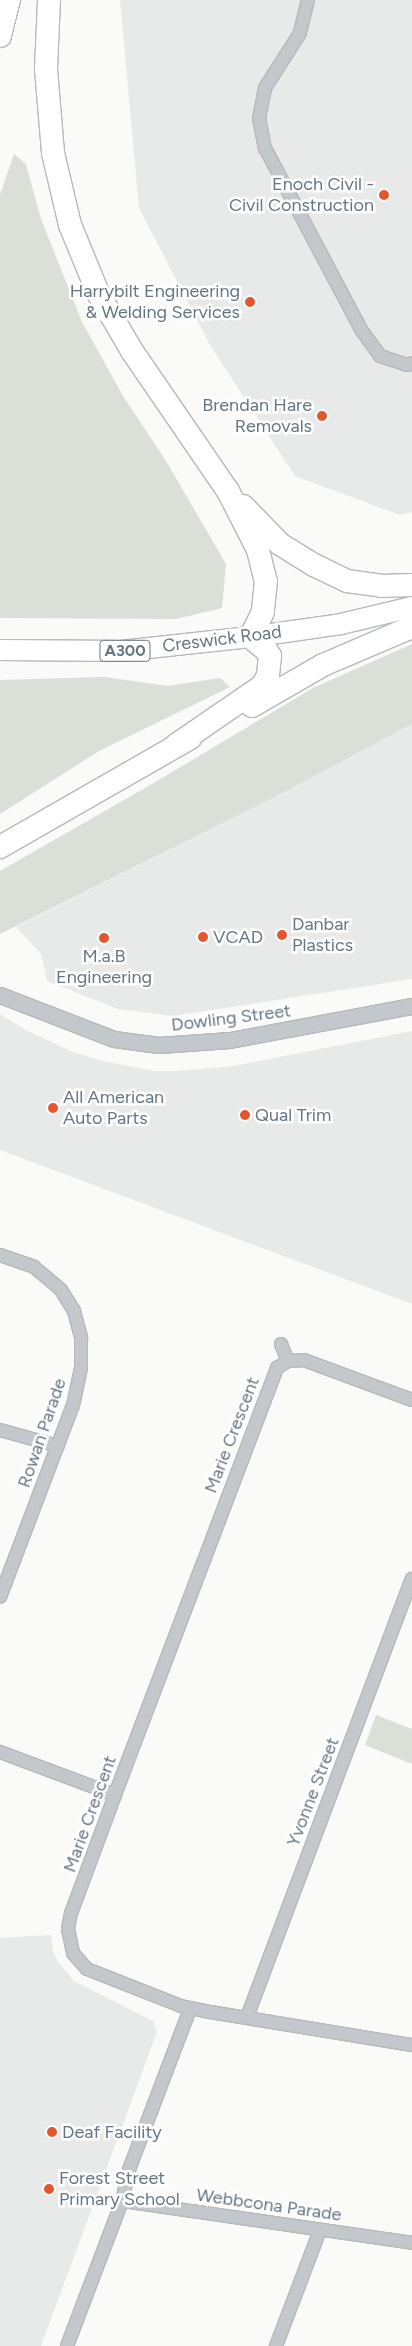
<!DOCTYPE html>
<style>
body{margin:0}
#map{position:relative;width:412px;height:2346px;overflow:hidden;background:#fafaf8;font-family:Figtree,sans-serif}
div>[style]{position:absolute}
.built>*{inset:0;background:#e8e9e9}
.green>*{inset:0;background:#dadfd7}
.roads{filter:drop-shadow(1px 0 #b4b9bd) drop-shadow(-1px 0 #b4b9bd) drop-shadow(0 1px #b4b9bd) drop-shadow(0 -1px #b4b9bd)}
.minor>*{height:12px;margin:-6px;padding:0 6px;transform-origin:6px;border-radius:6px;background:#c3c8cc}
.tertiary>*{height:15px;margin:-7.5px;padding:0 7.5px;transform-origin:7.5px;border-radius:7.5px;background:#c3c8cc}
.trunk>*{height:20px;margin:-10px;padding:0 10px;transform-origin:10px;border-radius:10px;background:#fff}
.motorway>*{height:22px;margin:-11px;padding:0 11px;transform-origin:11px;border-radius:11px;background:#fff}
.dots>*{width:14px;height:14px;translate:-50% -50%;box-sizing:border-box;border:2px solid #fff;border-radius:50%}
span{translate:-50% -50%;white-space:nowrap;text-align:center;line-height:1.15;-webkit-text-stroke:5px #fff;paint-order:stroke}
.shield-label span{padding:1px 4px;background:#fff;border:1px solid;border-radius:4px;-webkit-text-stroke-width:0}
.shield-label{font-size:16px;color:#657683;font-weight:700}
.poi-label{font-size:18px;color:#657683}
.right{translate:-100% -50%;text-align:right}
.left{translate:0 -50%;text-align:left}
.street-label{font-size:18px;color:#657683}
</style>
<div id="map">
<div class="built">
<div style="clip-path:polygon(120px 0,412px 0,412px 512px,400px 515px,295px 476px,210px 345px,139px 208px)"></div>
<div style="clip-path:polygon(412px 724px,412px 979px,173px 1016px,118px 1009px,47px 981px,41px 954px,16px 927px,275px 797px)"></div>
<div style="clip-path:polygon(0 1014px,26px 1030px,73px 1052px,102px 1061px,155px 1071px,178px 1071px,233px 1066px,412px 1031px,412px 1304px,0 1150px)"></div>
<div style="clip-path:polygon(51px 1935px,53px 1951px,58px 1962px,74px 1981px,153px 2021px,157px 2032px,41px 2346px,0 2346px,0 1938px)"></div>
</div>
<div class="green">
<div style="clip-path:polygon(14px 154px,26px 164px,41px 219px,82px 322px,123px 396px,166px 461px,226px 564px,222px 608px,176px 619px,0 618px,0 195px)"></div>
<div style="clip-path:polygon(412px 644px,412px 724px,275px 797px,0 934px,0 871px,152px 784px,313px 688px)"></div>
<div style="clip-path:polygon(104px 677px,168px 686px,220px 678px,230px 687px,99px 751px,0 814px,0 680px)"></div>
<div style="clip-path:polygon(376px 1715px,412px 1729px,412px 1764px,365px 1745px)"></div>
</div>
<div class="roads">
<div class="minor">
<div style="left:308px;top:0;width:34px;rotate:104deg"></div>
<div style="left:300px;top:33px;width:65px;rotate:122.5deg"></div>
<div style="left:265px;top:88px;width:31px;rotate:101deg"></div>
<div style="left:259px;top:118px;width:31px;rotate:79deg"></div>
<div style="left:265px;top:148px;width:207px;rotate:62.1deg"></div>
<div style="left:362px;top:331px;width:31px;rotate:54deg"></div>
<div style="left:380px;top:356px;width:29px;rotate:18deg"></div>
<div style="left:408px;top:365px;width:4px;rotate:-27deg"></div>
<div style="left:0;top:1255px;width:36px;rotate:19deg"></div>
<div style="left:34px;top:1267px;width:35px;rotate:40deg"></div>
<div style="left:61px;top:1290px;width:25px;rotate:58deg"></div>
<div style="left:74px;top:1311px;width:28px;rotate:75deg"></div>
<div style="left:81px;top:1338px;width:30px;rotate:90deg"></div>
<div style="left:81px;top:1368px;width:38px;rotate:102deg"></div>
<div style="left:73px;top:1405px;width:205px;rotate:110.8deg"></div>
<div style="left:281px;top:1344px;width:18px;rotate:68deg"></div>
<div style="left:412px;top:1400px;width:115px;rotate:-159.7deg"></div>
<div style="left:304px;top:1360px;width:16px;rotate:176deg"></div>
<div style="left:288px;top:1361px;width:13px;rotate:148deg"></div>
<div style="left:277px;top:1368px;width:457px;rotate:110.8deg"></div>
<div style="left:115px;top:1795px;width:126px;rotate:110.4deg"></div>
<div style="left:71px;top:1913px;width:16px;rotate:101deg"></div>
<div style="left:68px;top:1929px;width:25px;rotate:78deg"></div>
<div style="left:73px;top:1953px;width:21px;rotate:49deg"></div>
<div style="left:87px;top:1969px;width:101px;rotate:21.5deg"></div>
<div style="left:181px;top:2006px;width:24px;rotate:12deg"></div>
<div style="left:204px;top:2011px;width:211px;rotate:9.3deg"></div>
<div style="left:0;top:1430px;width:60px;rotate:15.4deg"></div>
<div style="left:0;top:1752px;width:123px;rotate:20.5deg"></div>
<div style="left:247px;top:2017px;width:468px;rotate:-69.4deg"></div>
<div style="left:122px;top:2201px;width:293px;rotate:8.2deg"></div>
<div style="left:67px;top:2346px;width:155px;rotate:-69.2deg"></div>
<div style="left:122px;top:2201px;width:35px;rotate:-77deg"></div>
<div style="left:130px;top:2167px;width:169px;rotate:-69.2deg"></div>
<div style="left:276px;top:2346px;width:124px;rotate:-69.2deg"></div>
</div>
<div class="tertiary">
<div style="left:0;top:995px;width:122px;rotate:21.1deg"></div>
<div style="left:114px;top:1039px;width:45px;rotate:7.6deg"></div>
<div style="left:159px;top:1045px;width:71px;rotate:-4deg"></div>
<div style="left:230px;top:1040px;width:185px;rotate:-10.6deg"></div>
</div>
<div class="trunk">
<div style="left:0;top:650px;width:121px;rotate:0.5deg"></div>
<div style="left:121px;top:651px;width:130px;rotate:-6.2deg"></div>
<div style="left:250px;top:637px;width:92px;rotate:-8.1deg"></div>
<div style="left:341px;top:624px;width:73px;rotate:-13.5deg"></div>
</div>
<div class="motorway">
<div style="left:49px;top:0;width:69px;rotate:92.5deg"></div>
<div style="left:46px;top:69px;width:84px;rotate:85.2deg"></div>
<div style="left:53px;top:153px;width:74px;rotate:76.7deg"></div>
<div style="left:70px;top:225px;width:74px;rotate:67.6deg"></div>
<div style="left:98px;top:293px;width:67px;rotate:59.6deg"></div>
<div style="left:132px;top:351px;width:170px;rotate:55.6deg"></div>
<div style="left:228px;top:491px;width:66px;rotate:63deg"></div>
<div style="left:258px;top:550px;width:32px;rotate:76deg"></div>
<div style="left:266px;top:581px;width:31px;rotate:96deg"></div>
<div style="left:263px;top:612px;width:28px;rotate:117deg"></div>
<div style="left:250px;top:637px;width:21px;rotate:39deg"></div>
<div style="left:266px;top:650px;width:7px;rotate:56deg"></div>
<div style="left:270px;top:656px;width:20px;rotate:96deg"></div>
<div style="left:268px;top:676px;width:12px;rotate:121deg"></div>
<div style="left:262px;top:686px;width:104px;rotate:145.5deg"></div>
<div style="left:0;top:36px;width:37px;rotate:-76deg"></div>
<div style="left:243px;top:506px;width:53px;rotate:45.8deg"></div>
<div style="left:280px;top:544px;width:40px;rotate:32deg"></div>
<div style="left:314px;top:565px;width:37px;rotate:26deg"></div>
<div style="left:347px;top:581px;width:34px;rotate:8deg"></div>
<div style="left:381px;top:586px;width:31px;rotate:-2deg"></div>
<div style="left:252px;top:706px;width:82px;rotate:-30deg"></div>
<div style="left:323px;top:665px;width:97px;rotate:-23.1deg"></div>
<div style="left:0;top:847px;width:219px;rotate:-29.8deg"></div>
</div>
</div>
<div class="dots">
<div style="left:384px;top:195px;background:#e4572e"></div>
<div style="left:250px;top:302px;background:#e4572e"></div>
<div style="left:322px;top:416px;background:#e4572e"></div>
<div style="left:282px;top:935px;background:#e4572e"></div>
<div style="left:203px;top:937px;background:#e4572e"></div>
<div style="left:104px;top:938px;background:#e4572e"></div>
<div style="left:53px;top:1108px;background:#e4572e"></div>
<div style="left:245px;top:1115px;background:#e4572e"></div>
<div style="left:52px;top:2132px;background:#e4572e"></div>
<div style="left:49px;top:2189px;background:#e4572e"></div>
</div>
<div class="shield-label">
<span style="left:125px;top:651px">A300</span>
</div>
<div class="poi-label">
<span class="right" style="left:374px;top:195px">Enoch Civil -<br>Civil Construction</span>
<span class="right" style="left:240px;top:302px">Harrybilt Engineering<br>&amp; Welding Services</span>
<span class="right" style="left:312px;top:416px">Brendan Hare<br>Removals</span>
<span class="left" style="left:292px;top:935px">Danbar<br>Plastics</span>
<span class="left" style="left:213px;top:937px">VCAD</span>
<span style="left:104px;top:967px">M.a.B<br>Engineering</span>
<span class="left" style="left:63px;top:1108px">All American<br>Auto Parts</span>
<span class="left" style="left:255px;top:1115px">Qual Trim</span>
<span class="left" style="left:62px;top:2132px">Deaf Facility</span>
<span class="left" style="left:59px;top:2189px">Forest Street<br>Primary School</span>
</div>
<div class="street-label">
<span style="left:222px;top:639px;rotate:-7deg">Creswick Road</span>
<span style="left:231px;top:1018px;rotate:-7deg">Dowling Street</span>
<span style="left:42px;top:1433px;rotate:-71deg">Rowan Parade</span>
<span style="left:232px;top:1435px;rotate:-69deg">Marie Crescent</span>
<span style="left:313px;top:1792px;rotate:-69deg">Yvonne Street</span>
<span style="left:90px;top:1814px;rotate:-70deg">Marie Crescent</span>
<span style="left:269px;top:2205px;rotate:8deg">Webbcona Parade</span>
</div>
</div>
